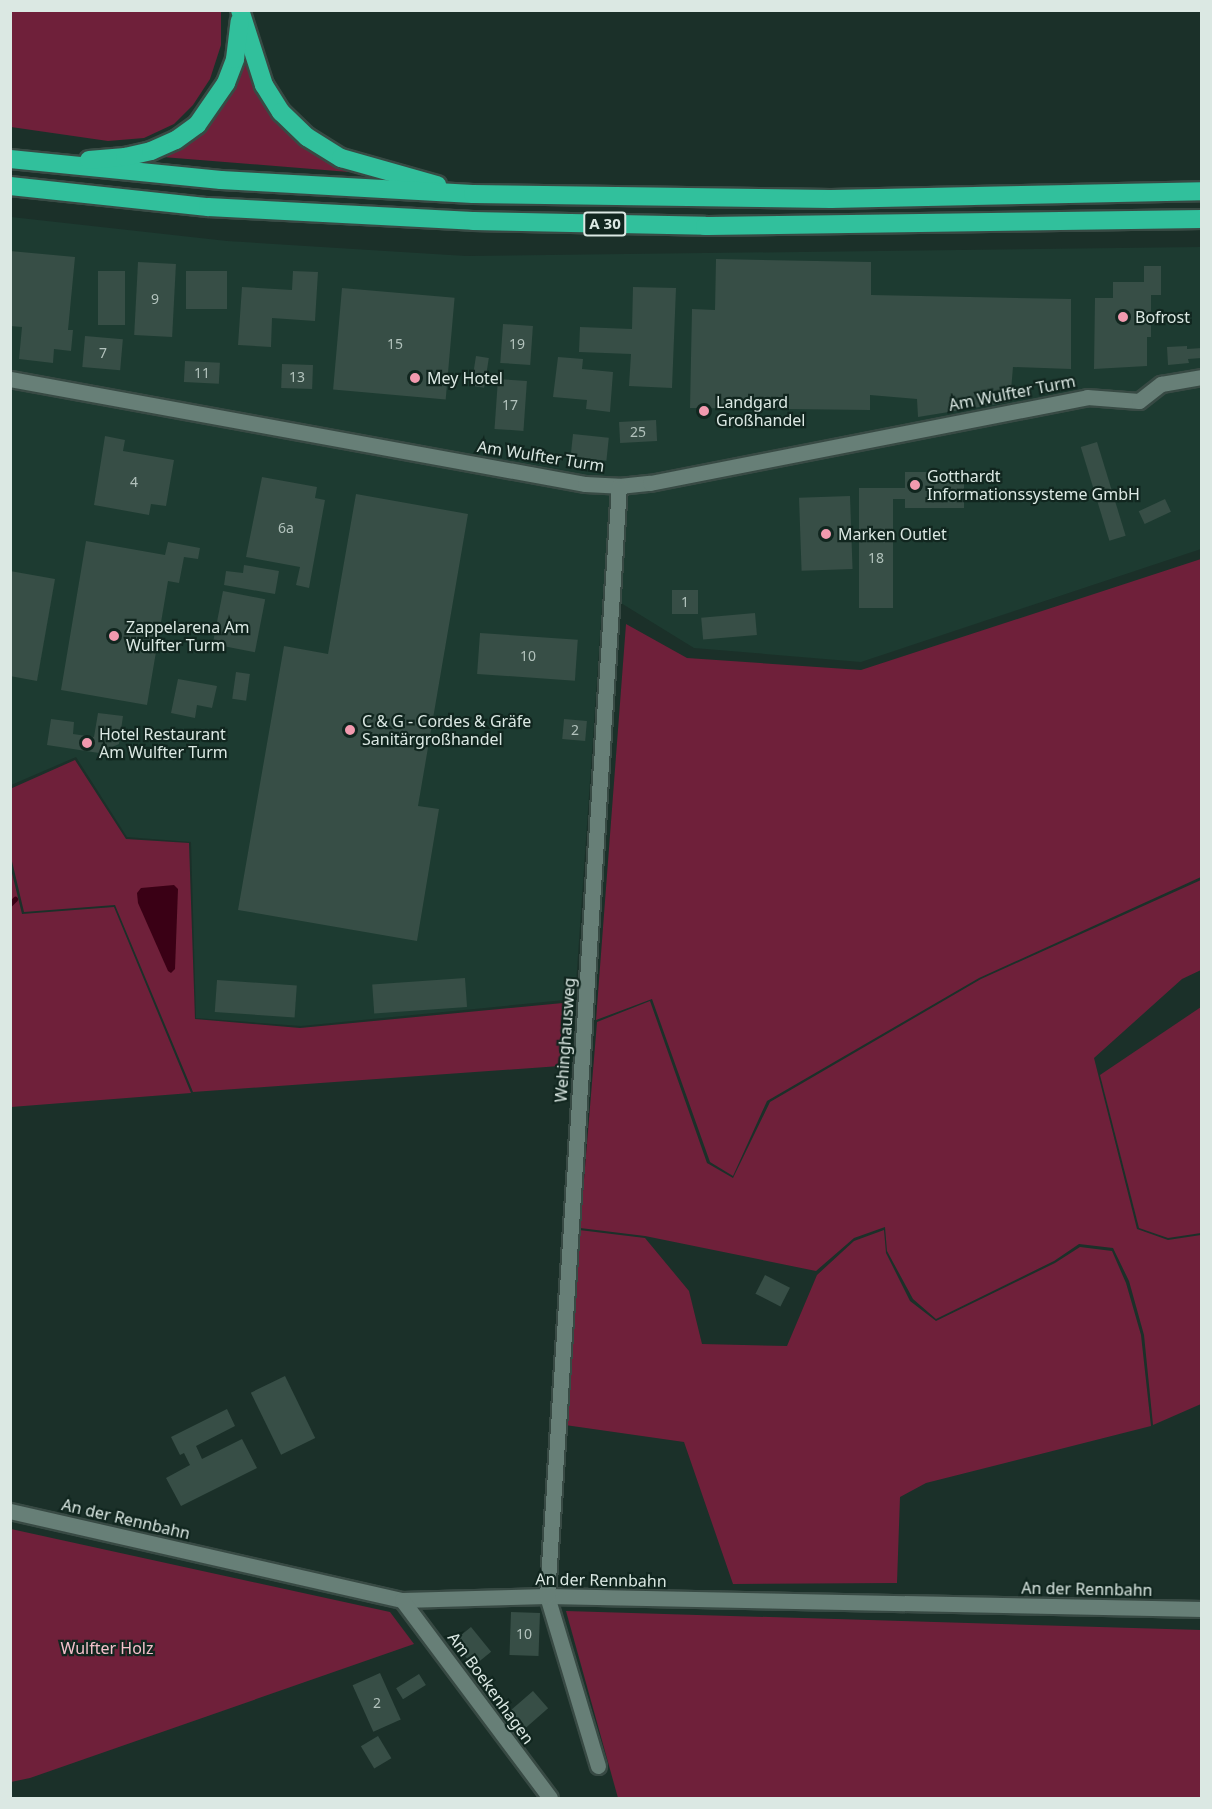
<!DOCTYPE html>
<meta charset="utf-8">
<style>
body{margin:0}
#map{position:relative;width:1212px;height:1809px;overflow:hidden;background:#1b3029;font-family:"Noto Sans",sans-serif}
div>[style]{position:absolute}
.built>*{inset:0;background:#1d3b31}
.green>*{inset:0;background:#6f203a}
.water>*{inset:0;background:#3a0015}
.stream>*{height:4.5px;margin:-2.25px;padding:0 2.25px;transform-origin:2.25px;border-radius:2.25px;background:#3a0015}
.building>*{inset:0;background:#374e46;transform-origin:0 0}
.roads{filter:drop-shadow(2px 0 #384a44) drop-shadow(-2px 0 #384a44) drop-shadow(0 2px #384a44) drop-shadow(0 -2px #384a44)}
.street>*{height:15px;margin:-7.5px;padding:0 7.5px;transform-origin:7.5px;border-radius:7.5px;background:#677f77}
.highway>*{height:18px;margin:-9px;padding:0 9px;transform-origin:9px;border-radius:9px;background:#31c09c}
.dots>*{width:16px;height:16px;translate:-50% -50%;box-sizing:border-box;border:3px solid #11261f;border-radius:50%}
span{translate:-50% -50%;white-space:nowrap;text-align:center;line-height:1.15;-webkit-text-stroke:4.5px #11261f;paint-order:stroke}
.number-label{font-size:14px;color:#b2c2bc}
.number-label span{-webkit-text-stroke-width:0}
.shield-label span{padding:2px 4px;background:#11261f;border:2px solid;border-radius:4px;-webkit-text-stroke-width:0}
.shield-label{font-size:15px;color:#dbe8e3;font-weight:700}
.poi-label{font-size:16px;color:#dbe8e3}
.left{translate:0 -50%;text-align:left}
.street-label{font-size:16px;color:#dbe8e3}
.park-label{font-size:16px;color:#f3c0cb}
.frame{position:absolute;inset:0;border:12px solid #dbe8e3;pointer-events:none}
</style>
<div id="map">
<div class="built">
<div style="clip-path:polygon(11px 217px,227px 241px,466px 256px,1201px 247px,1201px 549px,861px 662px,694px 648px,603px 592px,575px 999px,301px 1026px,196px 1018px,191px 842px,127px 837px,76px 757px,11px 785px)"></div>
</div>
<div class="green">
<div style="clip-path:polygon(11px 10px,221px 11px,221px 45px,210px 79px,193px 105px,174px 124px,144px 138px,108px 141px,11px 127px)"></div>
<div style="clip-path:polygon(244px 36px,303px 145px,349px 172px,150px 156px,180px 144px)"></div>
<div style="clip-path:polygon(1201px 559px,1201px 877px,979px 978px,767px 1101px,733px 1176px,710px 1162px,652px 999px,596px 1020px,626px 624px,687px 658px,861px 670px)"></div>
<div style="clip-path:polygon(75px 760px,126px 839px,189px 843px,195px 1019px,300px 1028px,563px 1003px,560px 1066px,193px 1092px,115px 905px,24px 912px,11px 857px,10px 789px)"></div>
<div style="clip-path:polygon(10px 865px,22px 914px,114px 907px,191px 1093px,11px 1107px)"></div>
<div style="clip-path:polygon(1201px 880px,1201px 970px,1182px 979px,1094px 1058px,1137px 1229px,1168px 1240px,1201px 1235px,1201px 1404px,1153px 1425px,1144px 1335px,1129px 1281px,1113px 1248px,1079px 1244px,1054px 1261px,936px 1319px,913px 1299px,887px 1251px,885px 1227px,854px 1238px,816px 1271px,645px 1236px,580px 1228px,597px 1022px,650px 1001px,707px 1163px,733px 1178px,770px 1102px,981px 979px)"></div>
<div style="clip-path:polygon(1201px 1007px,1201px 1233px,1168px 1238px,1139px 1228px,1100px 1075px)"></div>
<div style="clip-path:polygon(579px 1230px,645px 1238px,689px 1291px,702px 1344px,787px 1346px,817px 1275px,854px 1241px,884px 1230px,886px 1253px,910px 1301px,936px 1321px,1055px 1263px,1080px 1247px,1112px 1251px,1126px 1283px,1141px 1335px,1151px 1426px,926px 1483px,900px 1497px,897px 1583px,733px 1584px,684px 1442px,565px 1425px)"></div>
<div style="clip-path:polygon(11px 1529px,390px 1612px,414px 1644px,30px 1778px,11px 1782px)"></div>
<div style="clip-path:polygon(566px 1611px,1201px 1630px,1201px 1798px,618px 1798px)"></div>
</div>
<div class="water">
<div style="clip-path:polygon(174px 885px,178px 889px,175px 969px,171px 973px,168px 971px,138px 903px,137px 893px,141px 888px)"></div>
</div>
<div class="stream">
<div style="left:10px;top:904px;width:7px;rotate:-45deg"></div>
</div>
<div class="building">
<div style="clip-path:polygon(10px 251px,75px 257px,68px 330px,73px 330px,71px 351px,54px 349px,53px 363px,19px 359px,22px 327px,10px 326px)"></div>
<div style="clip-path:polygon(716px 259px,871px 262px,871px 295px,1071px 299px,1071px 369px,1013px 367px,1010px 402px,918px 417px,917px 399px,870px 395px,870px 410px,690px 408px,692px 309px,715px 310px)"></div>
<div style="left:138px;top:262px;width:38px;height:73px;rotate:3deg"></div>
<div style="clip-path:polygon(1144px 266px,1161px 266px,1161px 295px,1151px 295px,1151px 337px,1147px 337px,1147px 366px,1094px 369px,1095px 298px,1113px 298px,1113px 282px,1144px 282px)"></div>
<div style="left:98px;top:271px;width:27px;height:54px"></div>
<div style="left:186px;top:271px;width:41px;height:38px"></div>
<div style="clip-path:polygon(293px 271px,318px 272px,315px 321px,272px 318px,271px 347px,238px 345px,242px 287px,292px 290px)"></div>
<div style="clip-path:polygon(633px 287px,676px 288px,672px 388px,629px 386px,631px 354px,579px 352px,580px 327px,632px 329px)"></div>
<div style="left:342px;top:288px;width:113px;height:102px;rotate:5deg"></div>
<div style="left:503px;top:324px;width:30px;height:39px;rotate:4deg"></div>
<div style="left:85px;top:336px;width:38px;height:31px;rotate:5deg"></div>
<div style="clip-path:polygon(1187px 346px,1187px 349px,1202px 348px,1202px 358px,1188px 359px,1189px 363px,1168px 365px,1167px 347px)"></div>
<div style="left:476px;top:356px;width:13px;height:30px;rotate:9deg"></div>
<div style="clip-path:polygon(558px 357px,583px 359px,582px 369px,613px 372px,610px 412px,586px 409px,587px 400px,553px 397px)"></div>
<div style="left:185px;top:361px;width:35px;height:21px;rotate:3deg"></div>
<div style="left:282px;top:364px;width:31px;height:24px;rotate:2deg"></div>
<div style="left:498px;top:379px;width:29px;height:50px;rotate:4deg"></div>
<div style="left:656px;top:420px;width:21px;height:37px;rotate:87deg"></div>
<div style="left:573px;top:434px;width:36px;height:23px;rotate:6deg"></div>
<div style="clip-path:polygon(105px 436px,125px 440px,123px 451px,174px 460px,166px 506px,151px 504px,149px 515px,94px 505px)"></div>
<div style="left:1097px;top:442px;width:98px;height:17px;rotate:73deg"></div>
<div style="clip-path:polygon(905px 472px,964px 472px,964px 508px,905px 508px,905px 499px,893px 499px,893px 608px,859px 608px,859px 488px,905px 488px)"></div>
<div style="clip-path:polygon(262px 477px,317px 487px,315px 498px,325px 500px,309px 588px,296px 585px,300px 567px,246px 557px)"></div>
<div style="clip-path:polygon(356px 494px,468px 514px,418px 806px,439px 809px,417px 941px,238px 910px,284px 646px,328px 654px)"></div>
<div style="left:850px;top:496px;width:73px;height:51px;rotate:88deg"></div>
<div style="left:1165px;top:499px;width:14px;height:29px;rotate:65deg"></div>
<div style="clip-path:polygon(86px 541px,165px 555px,168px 542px,200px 548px,198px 559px,184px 557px,179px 583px,168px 581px,147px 705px,61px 690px)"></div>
<div style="clip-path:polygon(244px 565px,279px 571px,275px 594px,224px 585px,226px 571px,243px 573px)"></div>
<div style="clip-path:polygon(10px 571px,55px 579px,37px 681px,10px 676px)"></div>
<div style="left:698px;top:590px;width:24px;height:26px;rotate:90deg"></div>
<div style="left:223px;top:591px;width:43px;height:54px;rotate:11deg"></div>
<div style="left:755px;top:613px;width:22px;height:54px;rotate:85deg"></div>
<div style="left:480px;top:633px;width:98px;height:41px;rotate:4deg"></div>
<div style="left:236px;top:672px;width:14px;height:27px;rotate:8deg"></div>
<div style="clip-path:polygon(178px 679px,217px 686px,212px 708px,197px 705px,195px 718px,171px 713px)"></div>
<div style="clip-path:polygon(98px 713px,123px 716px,119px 744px,99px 753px,47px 745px,51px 719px,74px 722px,73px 734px,94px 737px)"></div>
<div style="left:564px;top:719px;width:23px;height:20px;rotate:5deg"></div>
<div style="left:465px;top:978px;width:29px;height:93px;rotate:86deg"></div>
<div style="left:217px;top:980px;width:80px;height:32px;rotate:4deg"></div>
<div style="left:765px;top:1275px;width:28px;height:21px;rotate:27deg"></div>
<div style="left:285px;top:1376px;width:69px;height:38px;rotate:64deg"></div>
<div style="clip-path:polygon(227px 1409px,235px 1426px,196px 1446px,202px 1459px,242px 1439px,257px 1468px,181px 1506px,166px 1478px,190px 1465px,184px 1453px,180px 1455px,171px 1437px)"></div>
<div style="left:511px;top:1612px;width:29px;height:43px;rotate:2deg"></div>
<div style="left:471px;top:1627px;width:32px;height:23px;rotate:51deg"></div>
<div style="left:380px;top:1673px;width:51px;height:30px;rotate:66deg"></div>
<div style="left:419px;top:1674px;width:13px;height:27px;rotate:58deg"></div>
<div style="left:533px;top:1691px;width:23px;height:31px;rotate:49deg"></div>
<div style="left:378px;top:1736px;width:26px;height:20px;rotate:59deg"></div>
</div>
<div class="roads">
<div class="street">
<div style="left:10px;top:379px;width:585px;rotate:10.35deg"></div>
<div style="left:585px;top:484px;width:34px;rotate:3deg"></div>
<div style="left:619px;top:486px;width:31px;rotate:-6deg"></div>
<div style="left:650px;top:483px;width:445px;rotate:-11.1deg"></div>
<div style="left:1087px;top:397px;width:52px;rotate:4.4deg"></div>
<div style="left:1139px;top:401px;width:28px;rotate:-38deg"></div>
<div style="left:1161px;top:384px;width:42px;rotate:-9.7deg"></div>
<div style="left:10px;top:1511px;width:402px;rotate:12.8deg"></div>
<div style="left:402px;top:1600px;width:145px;rotate:-1.6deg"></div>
<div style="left:547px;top:1596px;width:655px;rotate:1.14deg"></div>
<div style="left:402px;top:1600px;width:247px;rotate:53.2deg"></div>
<div style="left:598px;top:1766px;width:177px;rotate:-106.7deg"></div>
<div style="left:547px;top:1596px;width:1112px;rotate:-86.29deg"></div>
</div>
<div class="highway">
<div style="left:240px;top:10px;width:79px;rotate:72.3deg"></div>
<div style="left:264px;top:85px;width:32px;rotate:58deg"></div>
<div style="left:281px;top:112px;width:36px;rotate:44deg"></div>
<div style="left:307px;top:137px;width:40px;rotate:32deg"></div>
<div style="left:341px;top:158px;width:100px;rotate:15.7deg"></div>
<div style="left:10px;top:159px;width:212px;rotate:5.7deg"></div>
<div style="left:221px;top:180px;width:252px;rotate:3.2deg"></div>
<div style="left:473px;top:194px;width:358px;rotate:0.8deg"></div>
<div style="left:831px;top:199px;width:371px;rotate:-1.2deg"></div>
<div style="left:89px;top:160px;width:36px;rotate:-5deg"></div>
<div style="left:125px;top:157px;width:27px;rotate:-13deg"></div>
<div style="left:151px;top:151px;width:27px;rotate:-24deg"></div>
<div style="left:176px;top:140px;width:26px;rotate:-36deg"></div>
<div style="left:197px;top:125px;width:51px;rotate:-55.4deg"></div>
<div style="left:226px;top:83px;width:26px;rotate:-69deg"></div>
<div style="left:235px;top:59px;width:38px;rotate:-83deg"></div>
<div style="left:10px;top:186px;width:199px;rotate:6.1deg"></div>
<div style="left:208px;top:207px;width:265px;rotate:3deg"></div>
<div style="left:473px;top:221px;width:232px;rotate:1.2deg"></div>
<div style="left:705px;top:226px;width:497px;rotate:-0.8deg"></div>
</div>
</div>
<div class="dots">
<div style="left:1123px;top:317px;background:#f29aaf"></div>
<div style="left:415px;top:378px;background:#f29aaf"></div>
<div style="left:704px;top:411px;background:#f29aaf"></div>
<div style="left:915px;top:485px;background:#f29aaf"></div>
<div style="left:826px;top:534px;background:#f29aaf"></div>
<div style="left:114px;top:636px;background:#f29aaf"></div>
<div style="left:350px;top:730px;background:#f29aaf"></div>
<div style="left:87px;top:743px;background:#f29aaf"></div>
</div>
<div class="number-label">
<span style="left:155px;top:299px">9</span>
<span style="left:395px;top:344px">15</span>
<span style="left:517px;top:344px">19</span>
<span style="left:103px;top:353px">7</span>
<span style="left:202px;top:373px">11</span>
<span style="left:297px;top:377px">13</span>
<span style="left:510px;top:405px">17</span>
<span style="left:638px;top:432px">25</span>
<span style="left:134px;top:482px">4</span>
<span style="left:286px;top:528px">6a</span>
<span style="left:876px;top:558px">18</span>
<span style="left:685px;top:602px">1</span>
<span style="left:528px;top:656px">10</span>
<span style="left:575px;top:730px">2</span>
<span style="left:524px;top:1634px">10</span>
<span style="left:377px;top:1703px">2</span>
</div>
<div class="shield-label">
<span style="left:605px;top:224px">A 30</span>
</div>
<div class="poi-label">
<span class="left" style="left:1135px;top:317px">Bofrost</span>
<span class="left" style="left:427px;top:378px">Mey Hotel</span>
<span class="left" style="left:716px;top:411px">Landgard<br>Großhandel</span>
<span class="left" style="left:927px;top:485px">Gotthardt<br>Informationssysteme GmbH</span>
<span class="left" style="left:838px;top:534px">Marken Outlet</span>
<span class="left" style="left:126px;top:636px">Zappelarena Am<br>Wulfter Turm</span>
<span class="left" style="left:362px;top:730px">C &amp; G - Cordes &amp; Gräfe<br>Sanitärgroßhandel</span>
<span class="left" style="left:99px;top:743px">Hotel Restaurant<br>Am Wulfter Turm</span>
</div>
<div class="street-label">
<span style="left:1012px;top:393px;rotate:-11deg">Am Wulfter Turm</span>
<span style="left:541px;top:456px;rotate:9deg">Am Wulfter Turm</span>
<span style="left:565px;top:1040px;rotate:-86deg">Wehinghausweg</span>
<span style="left:126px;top:1519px;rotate:13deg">An der Rennbahn</span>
<span style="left:601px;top:1580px;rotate:1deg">An der Rennbahn</span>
<span style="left:1087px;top:1589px;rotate:1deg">An der Rennbahn</span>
<span style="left:491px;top:1688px;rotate:54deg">Am Boekenhagen</span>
</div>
<div class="park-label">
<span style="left:107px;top:1648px">Wulfter Holz</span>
</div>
<div class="frame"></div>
</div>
